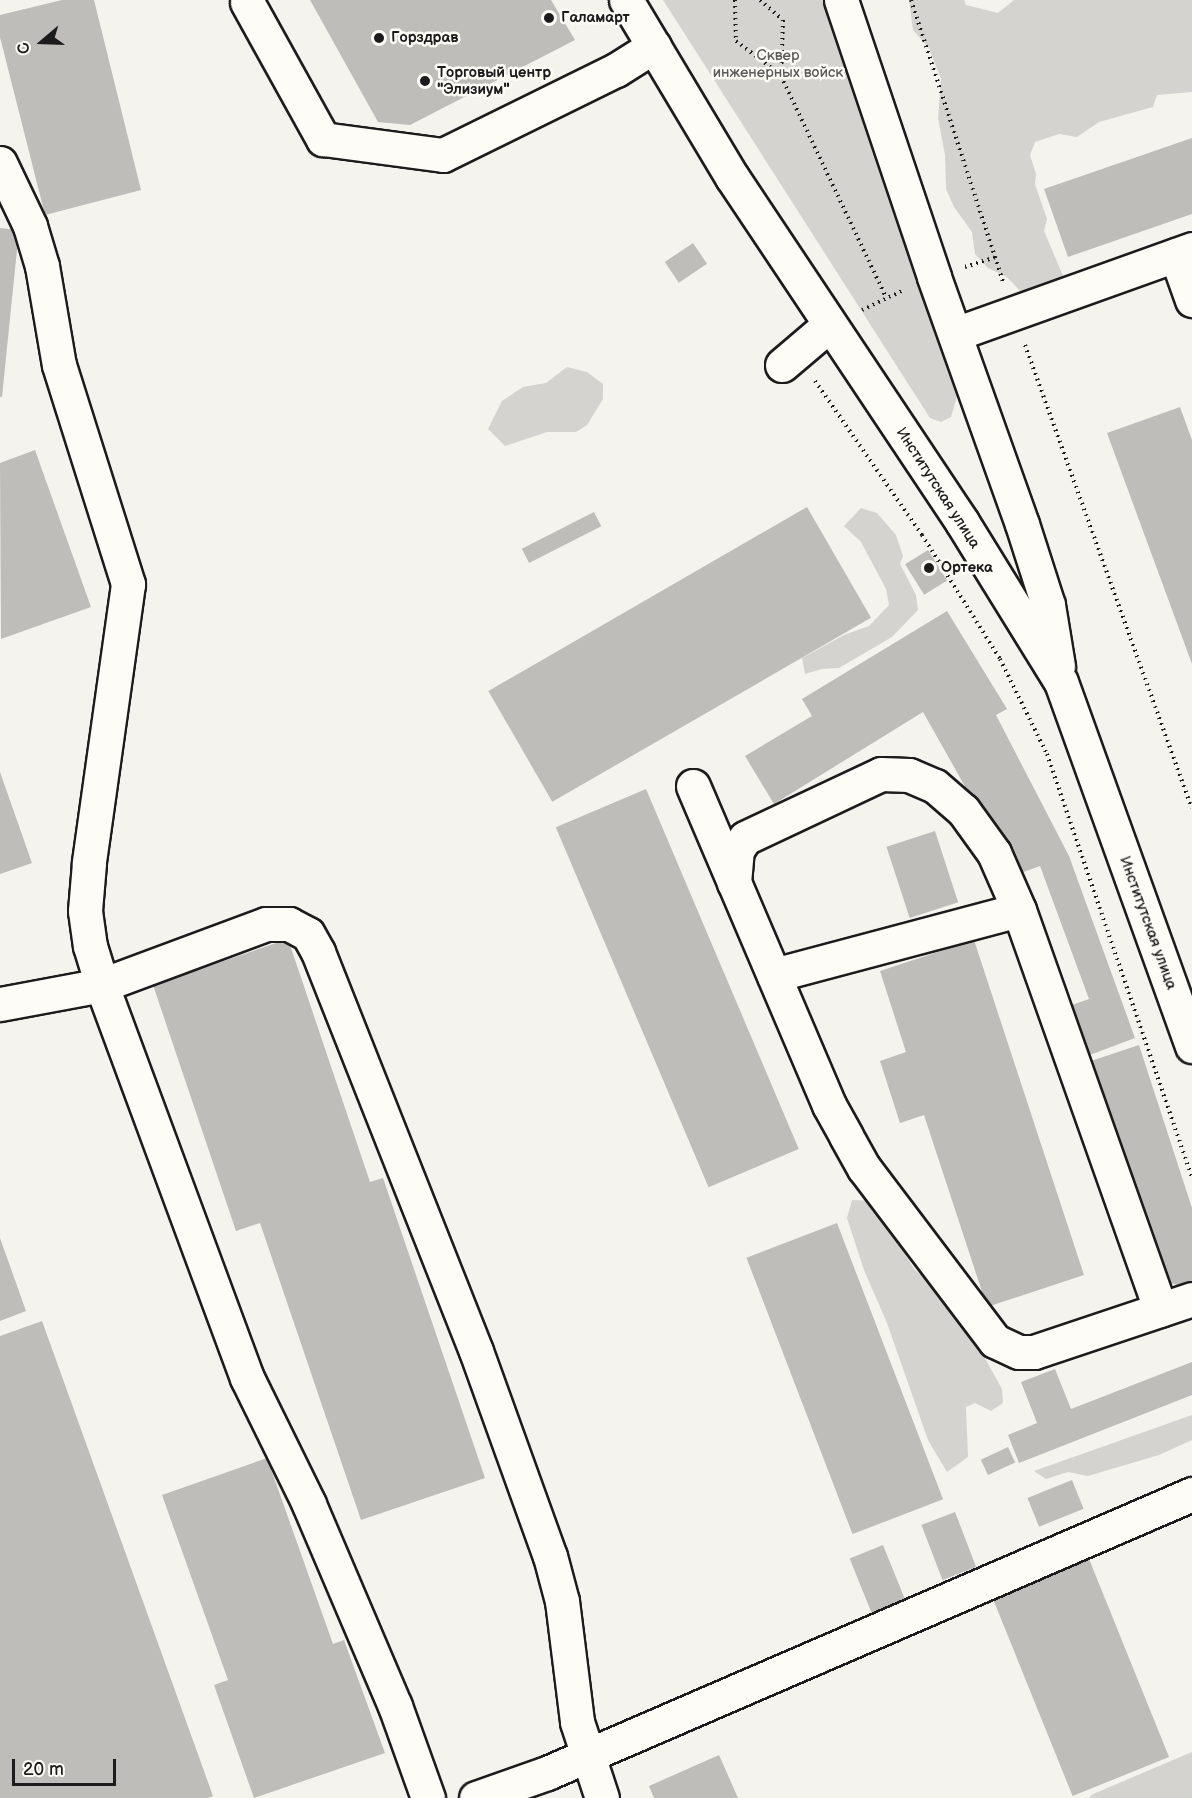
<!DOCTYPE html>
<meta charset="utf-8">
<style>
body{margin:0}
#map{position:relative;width:1192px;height:1798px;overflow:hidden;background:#f4f3ee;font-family:"Balsamiq Sans",sans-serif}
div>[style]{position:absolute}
.green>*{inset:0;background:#d4d3cf}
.building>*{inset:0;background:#bebdba;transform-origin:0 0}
.path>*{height:4px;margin-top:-2px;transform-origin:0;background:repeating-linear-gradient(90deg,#1c1c1c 0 1.5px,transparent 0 6px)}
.roads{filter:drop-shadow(2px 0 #1c1c1c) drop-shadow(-2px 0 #1c1c1c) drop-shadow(0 2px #1c1c1c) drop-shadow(0 -2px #1c1c1c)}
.minor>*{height:33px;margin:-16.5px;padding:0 16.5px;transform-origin:16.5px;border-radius:16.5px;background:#fdfcf7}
.dots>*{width:16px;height:16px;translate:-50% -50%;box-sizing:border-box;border:3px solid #fdfcf7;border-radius:50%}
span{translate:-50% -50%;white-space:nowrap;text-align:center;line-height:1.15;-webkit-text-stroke:5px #fdfcf7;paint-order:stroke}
.poi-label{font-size:15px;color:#1c1c1c;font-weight:700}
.left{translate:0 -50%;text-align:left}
.park-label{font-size:15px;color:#5c5c5b}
.street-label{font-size:15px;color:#1c1c1c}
.north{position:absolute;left:12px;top:12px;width:60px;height:60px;-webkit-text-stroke:4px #fdfcf7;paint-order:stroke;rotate:251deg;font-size:16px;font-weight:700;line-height:24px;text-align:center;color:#1c1c1c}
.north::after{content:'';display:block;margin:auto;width:21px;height:27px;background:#1c1c1c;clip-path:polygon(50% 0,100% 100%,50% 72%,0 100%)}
.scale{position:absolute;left:12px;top:1759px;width:104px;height:27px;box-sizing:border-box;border:3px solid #1c1c1c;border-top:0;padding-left:8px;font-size:18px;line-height:21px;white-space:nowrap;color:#1c1c1c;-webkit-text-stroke:4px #fdfcf7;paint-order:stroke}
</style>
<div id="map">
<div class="green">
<div style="clip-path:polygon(663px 0,823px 0,958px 393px,951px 417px,941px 422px,930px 418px)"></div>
<div style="clip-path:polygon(909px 0,964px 0,966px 5px,998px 13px,1014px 0,1192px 0,1192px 92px,1157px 95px,1153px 107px,1099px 122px,1077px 137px,1059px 134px,1035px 142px,1030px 155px,1036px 174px,1035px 184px,1047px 219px,1044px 231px,1063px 276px,1044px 288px,1020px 291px,1007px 277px,988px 268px,975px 254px,972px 232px,954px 207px,946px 189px,945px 155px,938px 118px,941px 79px,929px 48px,913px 30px)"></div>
<div style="clip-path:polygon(567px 367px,587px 372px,603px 384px,603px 399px,587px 425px,576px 432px,547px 432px,505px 446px,488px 429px,502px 401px,523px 387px,546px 383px)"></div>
<div style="clip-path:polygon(861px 508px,877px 513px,896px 535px,903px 556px,900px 564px,916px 595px,918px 610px,892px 637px,839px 668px,822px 669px,805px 674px,802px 658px,844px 635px,869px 626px,889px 605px,886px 589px,861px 542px,844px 526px)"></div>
<div style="clip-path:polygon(852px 1200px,873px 1201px,888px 1216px,897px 1242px,915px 1270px,941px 1291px,950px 1313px,968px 1328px,1002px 1389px,1003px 1403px,991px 1411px,975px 1403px,966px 1407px,968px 1457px,947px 1472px,928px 1440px,887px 1323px,864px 1270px,847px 1218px)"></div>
<div style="clip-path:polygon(1192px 1415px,1192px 1440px,1159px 1455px,1088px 1476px,1068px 1472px,1046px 1479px,1034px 1471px)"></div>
<div style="clip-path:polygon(1192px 1752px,1192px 1798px,1089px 1798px,1093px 1794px)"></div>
</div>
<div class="building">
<div style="clip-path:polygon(62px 0,94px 0,141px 190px,45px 215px,0 37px,0 15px)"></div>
<div style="clip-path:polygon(310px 0,551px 0,575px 40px,410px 125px,378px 122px)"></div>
<div style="clip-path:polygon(1192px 138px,1192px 214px,1068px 257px,1044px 189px)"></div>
<div style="clip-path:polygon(0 228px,19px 230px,2px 397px,0 397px)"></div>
<div style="left:693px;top:243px;width:25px;height:34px;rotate:56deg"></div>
<div style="clip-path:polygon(1180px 407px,1192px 440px,1192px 664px,1107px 433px)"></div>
<div style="clip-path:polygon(35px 450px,91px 607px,1px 639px,0 463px)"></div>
<div style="left:807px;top:507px;width:128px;height:368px;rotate:60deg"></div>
<div style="left:594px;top:512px;width:16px;height:81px;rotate:63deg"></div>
<div style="left:928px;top:550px;width:36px;height:27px;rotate:58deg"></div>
<div style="clip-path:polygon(947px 611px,1007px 709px,996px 715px,1069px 856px,1135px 1038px,1087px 1056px,1069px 1006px,1089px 999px,1040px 866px,1015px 875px,923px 712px,774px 804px,745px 756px,812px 716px,802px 699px)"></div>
<div style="clip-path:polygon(0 772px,32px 863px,0 874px)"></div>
<div style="left:646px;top:789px;width:391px;height:98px;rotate:67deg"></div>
<div style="left:935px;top:831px;width:75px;height:51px;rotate:72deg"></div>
<div style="clip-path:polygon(288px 939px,370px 1182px,383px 1178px,485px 1478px,361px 1520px,260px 1223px,236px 1231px,153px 985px)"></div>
<div style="clip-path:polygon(974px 940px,1084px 1275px,987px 1307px,924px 1115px,900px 1123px,880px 1061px,906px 1052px,880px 971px)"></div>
<div style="clip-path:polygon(1139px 1045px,1192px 1208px,1192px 1282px,1180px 1286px,1152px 1277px,1085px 1063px)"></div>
<div style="left:837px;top:1223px;width:296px;height:97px;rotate:69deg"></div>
<div style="clip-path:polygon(0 1238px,26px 1311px,0 1321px)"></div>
<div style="clip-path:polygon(42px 1321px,213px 1796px,208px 1798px,0 1798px,0 1336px)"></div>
<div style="clip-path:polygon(1192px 1362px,1192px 1395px,1019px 1463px,1008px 1435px,1037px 1423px,1021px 1382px,1055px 1369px,1071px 1409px)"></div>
<div style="left:1008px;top:1447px;width:17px;height:30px;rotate:65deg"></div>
<div style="clip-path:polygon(267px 1458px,333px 1644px,344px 1640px,385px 1753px,254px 1798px,214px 1685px,228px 1680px,162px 1495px)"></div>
<div style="left:1072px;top:1480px;width:31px;height:48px;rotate:68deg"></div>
<div style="left:955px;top:1512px;width:59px;height:36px;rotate:69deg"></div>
<div style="left:883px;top:1545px;width:59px;height:36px;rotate:68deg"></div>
<div style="left:1087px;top:1554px;width:219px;height:104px;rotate:68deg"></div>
<div style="clip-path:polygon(719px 1755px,738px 1798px,654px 1798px,649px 1786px)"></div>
</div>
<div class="path">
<div style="left:735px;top:0;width:41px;rotate:88.6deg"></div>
<div style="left:736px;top:41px;width:56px;rotate:37.1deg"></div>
<div style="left:760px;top:0;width:30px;rotate:41deg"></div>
<div style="left:783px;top:20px;width:56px;rotate:92deg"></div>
<div style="left:781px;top:76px;width:245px;rotate:64.6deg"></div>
<div style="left:911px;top:0;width:297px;rotate:71.9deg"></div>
<div style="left:965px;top:267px;width:32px;rotate:-18deg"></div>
<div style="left:862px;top:310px;width:47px;rotate:-25.5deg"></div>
<div style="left:1025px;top:345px;width:492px;rotate:70.2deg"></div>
<div style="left:815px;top:381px;width:188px;rotate:55.2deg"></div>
<div style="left:922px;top:535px;width:146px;rotate:57.8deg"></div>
<div style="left:1000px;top:659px;width:106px;rotate:63.7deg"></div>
<div style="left:1047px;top:754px;width:447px;rotate:71.1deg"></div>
</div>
<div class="roads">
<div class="minor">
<div style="left:626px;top:0;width:206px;rotate:59.1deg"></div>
<div style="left:732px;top:177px;width:415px;rotate:56.3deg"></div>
<div style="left:962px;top:522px;width:188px;rotate:58.3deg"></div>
<div style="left:1061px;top:682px;width:387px;rotate:70.2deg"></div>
<div style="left:841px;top:0;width:292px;rotate:71.4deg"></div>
<div style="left:934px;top:277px;width:262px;rotate:70.4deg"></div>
<div style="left:1022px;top:524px;width:85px;rotate:72.2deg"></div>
<div style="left:1048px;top:605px;width:62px;rotate:80.7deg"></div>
<div style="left:247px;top:2px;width:157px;rotate:61deg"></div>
<div style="left:323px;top:139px;width:121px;rotate:7.6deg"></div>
<div style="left:443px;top:155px;width:193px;rotate:-26.2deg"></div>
<div style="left:616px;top:70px;width:45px;rotate:-32.3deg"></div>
<div style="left:0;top:163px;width:70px;rotate:64.5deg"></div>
<div style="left:30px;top:226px;width:42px;rotate:73.3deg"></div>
<div style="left:42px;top:266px;width:100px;rotate:80.3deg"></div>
<div style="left:59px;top:365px;width:230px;rotate:72.5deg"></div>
<div style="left:128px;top:584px;width:282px;rotate:98deg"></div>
<div style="left:89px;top:863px;width:48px;rotate:94.8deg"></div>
<div style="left:85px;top:911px;width:35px;rotate:82deg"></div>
<div style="left:90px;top:946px;width:41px;rotate:72.9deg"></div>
<div style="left:102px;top:985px;width:104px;rotate:169.4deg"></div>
<div style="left:1176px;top:255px;width:48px;rotate:70.4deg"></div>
<div style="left:955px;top:334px;width:252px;rotate:-19.7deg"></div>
<div style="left:782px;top:365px;width:62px;rotate:-40.4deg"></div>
<div style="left:693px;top:786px;width:347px;rotate:66.9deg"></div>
<div style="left:829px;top:1105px;width:35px;rotate:61deg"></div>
<div style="left:846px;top:1136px;width:37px;rotate:61deg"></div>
<div style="left:864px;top:1168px;width:217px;rotate:52.9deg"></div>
<div style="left:995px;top:1341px;width:26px;rotate:25deg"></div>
<div style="left:1019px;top:1352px;width:15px"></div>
<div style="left:1034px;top:1352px;width:167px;rotate:-18.5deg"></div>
<div style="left:734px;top:883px;width:33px;rotate:-85deg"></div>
<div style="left:737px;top:850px;width:14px;rotate:-56deg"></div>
<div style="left:745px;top:838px;width:150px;rotate:-25.2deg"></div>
<div style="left:881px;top:774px;width:28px;rotate:2deg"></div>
<div style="left:909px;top:775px;width:28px;rotate:23deg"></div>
<div style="left:935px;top:786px;width:37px;rotate:41deg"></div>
<div style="left:963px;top:810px;width:53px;rotate:54.2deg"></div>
<div style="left:994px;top:853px;width:62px;rotate:66.3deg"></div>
<div style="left:1019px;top:910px;width:424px;rotate:70.5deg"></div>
<div style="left:774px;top:975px;width:253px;rotate:-14.9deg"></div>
<div style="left:428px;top:1798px;width:98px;rotate:-109.7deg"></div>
<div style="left:395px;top:1706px;width:220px;rotate:-113.1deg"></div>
<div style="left:309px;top:1504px;width:140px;rotate:-116.2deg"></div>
<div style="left:247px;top:1378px;width:419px;rotate:-110.3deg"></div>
<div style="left:102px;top:985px;width:175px;rotate:-20.4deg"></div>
<div style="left:266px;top:924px;width:23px"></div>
<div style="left:289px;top:924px;width:21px;rotate:28deg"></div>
<div style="left:308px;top:934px;width:21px;rotate:61deg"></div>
<div style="left:318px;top:952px;width:429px;rotate:68.4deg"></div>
<div style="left:476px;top:1351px;width:218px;rotate:70.2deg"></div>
<div style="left:550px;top:1556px;width:47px;rotate:75.1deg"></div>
<div style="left:562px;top:1601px;width:122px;rotate:82.9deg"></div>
<div style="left:577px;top:1722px;width:80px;rotate:71.8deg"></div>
<div style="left:476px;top:1798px;width:75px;rotate:-19.4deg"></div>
<div style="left:547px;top:1773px;width:703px;rotate:-23.39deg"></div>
</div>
</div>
<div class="dots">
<div style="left:549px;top:18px;background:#1c1c1c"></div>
<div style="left:379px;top:38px;background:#1c1c1c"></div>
<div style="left:425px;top:81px;background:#1c1c1c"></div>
<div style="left:929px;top:568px;background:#1c1c1c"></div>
</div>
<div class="poi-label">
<span class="left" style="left:561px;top:18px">Галамарт</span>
<span class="left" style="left:391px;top:38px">Горздрав</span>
<span class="left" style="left:437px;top:81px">Торговый центр<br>"Элизиум"</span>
<span class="left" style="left:941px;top:568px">Ортека</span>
</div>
<div class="park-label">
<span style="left:778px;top:64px">Сквер<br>инженерных войск</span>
</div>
<div class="street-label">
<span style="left:938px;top:488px;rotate:57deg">Институтская улица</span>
<span style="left:1148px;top:923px;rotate:70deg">Институтская улица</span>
</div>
<div class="north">С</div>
<div class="scale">20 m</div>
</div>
